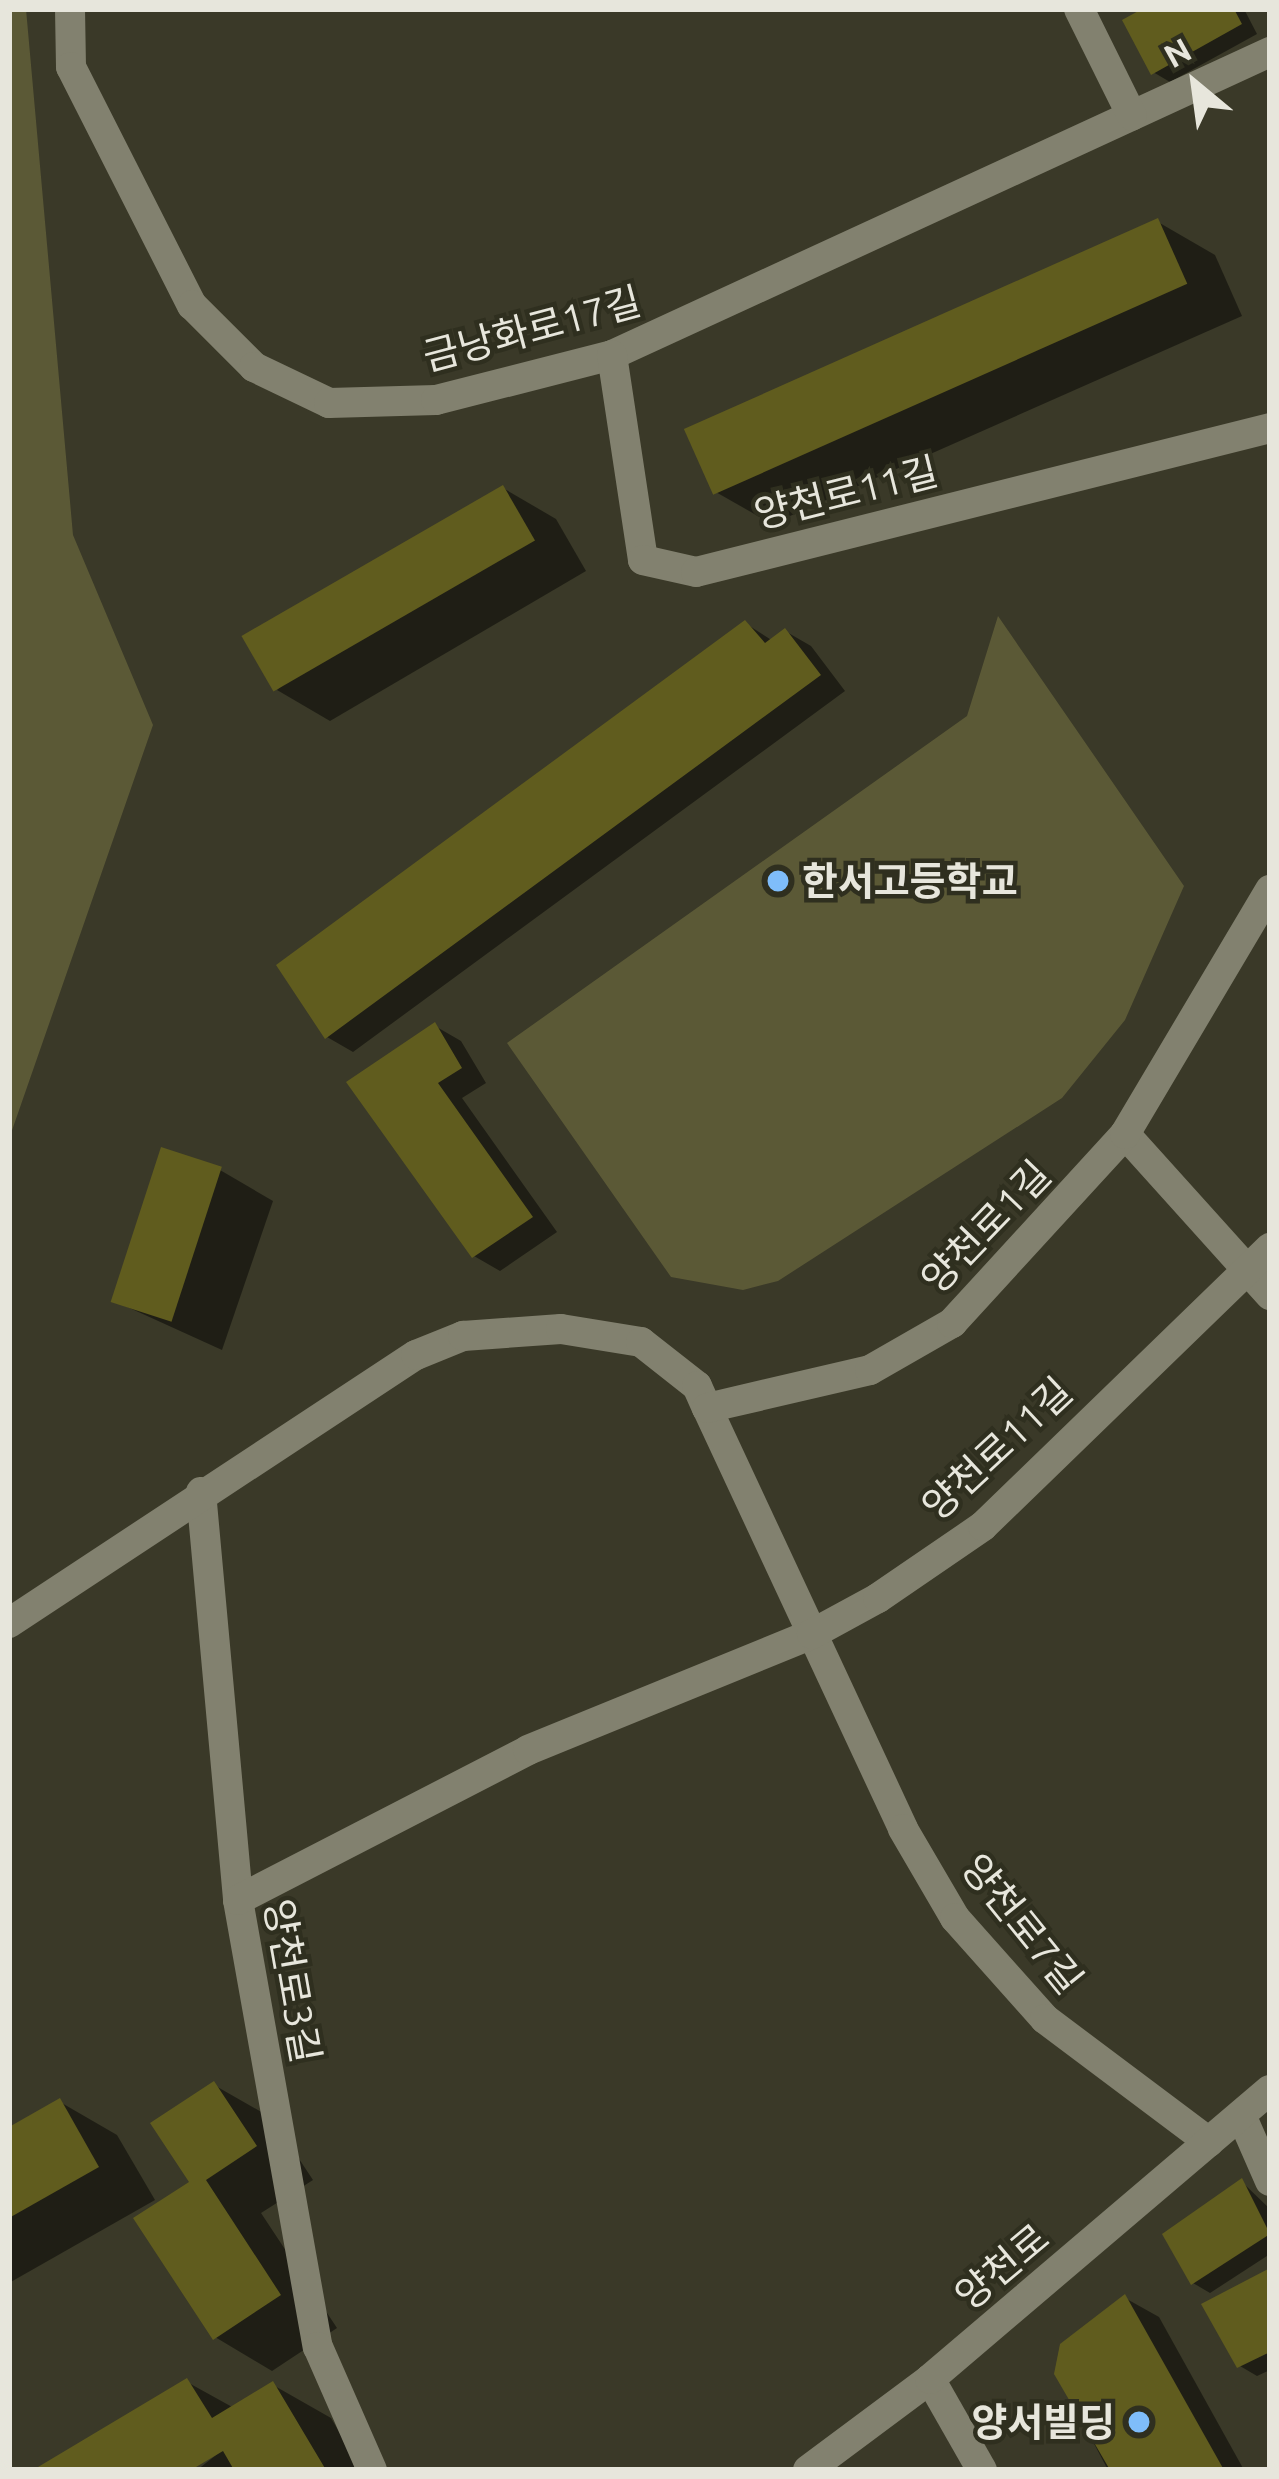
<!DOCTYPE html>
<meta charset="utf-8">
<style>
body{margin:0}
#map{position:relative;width:1279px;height:2479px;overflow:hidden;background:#3a3928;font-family:Ubuntu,"Noto Sans KR",sans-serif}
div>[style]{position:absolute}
.green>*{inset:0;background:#5b5936}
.shadow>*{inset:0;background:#0007}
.building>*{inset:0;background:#605c1e;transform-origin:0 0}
.minor>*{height:30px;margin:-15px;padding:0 15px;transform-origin:15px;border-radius:15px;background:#82816f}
.secondary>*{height:30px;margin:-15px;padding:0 15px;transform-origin:15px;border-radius:15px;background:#82816f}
.dots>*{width:33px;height:33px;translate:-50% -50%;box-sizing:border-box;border:6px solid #2f2f1f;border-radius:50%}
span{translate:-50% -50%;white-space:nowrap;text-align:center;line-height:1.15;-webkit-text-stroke:9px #2f2f1f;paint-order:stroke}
.street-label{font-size:39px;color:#e7e6dc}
.poi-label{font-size:39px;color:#e7e6dc;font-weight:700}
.left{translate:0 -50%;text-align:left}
.right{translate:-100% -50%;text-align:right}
.frame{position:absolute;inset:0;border:12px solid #e7e6dc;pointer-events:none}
.north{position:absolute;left:1135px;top:24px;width:120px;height:120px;-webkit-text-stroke:9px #2f2f1f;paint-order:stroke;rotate:331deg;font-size:33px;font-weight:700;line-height:48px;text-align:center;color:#e7e6dc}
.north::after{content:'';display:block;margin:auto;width:42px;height:54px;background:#e7e6dc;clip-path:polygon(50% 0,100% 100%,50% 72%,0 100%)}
</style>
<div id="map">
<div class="green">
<div style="clip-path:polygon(9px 9px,26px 9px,73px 535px,153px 725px,9px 1139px)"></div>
<div style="clip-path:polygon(998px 616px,1184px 886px,1125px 1020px,1062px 1098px,778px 1281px,743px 1290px,671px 1277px,507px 1043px,967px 716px)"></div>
</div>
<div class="shadow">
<div style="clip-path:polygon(1148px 9px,1244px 9px,1257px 34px,1170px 82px,1153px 72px)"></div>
<div style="clip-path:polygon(1158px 222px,1215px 255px,1242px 316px,772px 524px,714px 491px)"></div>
<div style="clip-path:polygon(503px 488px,556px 519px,586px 571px,330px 721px,277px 690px)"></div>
<div style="clip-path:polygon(745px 623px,773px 641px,785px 631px,811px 646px,845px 691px,353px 1052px,327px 1037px)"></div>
<div style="clip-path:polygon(435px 1026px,461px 1041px,486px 1083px,462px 1098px,557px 1232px,500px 1271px,474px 1256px,351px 1083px)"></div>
<div style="clip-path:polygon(220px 1170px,273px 1201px,222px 1350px,112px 1300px)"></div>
<div style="clip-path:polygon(214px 2085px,272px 2118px,313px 2180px,261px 2213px,337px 2328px,272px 2371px,215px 2337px,193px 2183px)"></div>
<div style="clip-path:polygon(60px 2102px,117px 2135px,155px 2200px,9px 2283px,9px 2131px)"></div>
<div style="clip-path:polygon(1242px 2182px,1270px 2209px,1270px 2254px,1210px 2293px,1193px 2283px)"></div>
<div style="clip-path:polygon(1270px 2272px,1270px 2370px,1257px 2376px,1240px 2366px)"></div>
<div style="clip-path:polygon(1125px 2298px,1159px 2317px,1244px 2470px,1108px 2470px,1057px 2374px)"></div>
<div style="clip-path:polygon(187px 2382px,234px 2408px,273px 2385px,331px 2418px,361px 2470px,197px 2470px,234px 2441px,186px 2470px,39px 2470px)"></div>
</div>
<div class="building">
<div style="clip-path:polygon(1142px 9px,1234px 9px,1242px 24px,1151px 75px,1122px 20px)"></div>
<div style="left:1158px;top:218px;width:72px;height:519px;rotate:66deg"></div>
<div style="left:503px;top:485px;width:64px;height:302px;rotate:60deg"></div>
<div style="clip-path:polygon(745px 620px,765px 643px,785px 628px,821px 675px,325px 1039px,276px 965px)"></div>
<div style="clip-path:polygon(435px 1022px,462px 1068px,438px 1083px,533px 1217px,472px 1258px,346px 1082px)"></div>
<div style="left:161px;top:1147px;width:64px;height:163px;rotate:18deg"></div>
<div style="clip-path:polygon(214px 2081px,257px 2146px,206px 2180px,281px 2295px,213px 2340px,133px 2218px,189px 2182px,150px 2123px)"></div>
<div style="clip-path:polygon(60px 2098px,99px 2167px,9px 2218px,9px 2127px)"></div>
<div style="clip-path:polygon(1242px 2178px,1270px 2234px,1191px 2285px,1162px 2234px)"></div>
<div style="clip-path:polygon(1270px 2268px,1270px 2352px,1237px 2368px,1201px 2304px)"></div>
<div style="clip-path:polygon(1125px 2294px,1224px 2470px,1110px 2470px,1054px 2374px,1060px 2344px)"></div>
<div style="clip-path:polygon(187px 2378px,212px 2418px,273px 2381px,326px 2470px,234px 2470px,223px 2451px,191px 2470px,33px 2470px)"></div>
</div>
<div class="minor">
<div style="left:70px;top:9px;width:58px;rotate:89deg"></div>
<div style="left:71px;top:67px;width:267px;rotate:63.1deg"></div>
<div style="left:192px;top:305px;width:88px;rotate:45deg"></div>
<div style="left:254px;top:367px;width:83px;rotate:25.6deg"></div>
<div style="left:329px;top:403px;width:107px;rotate:-1.6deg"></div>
<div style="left:436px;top:400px;width:182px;rotate:-14.3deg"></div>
<div style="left:612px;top:355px;width:724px;rotate:-24.73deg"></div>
<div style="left:1079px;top:9px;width:119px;rotate:63.6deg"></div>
<div style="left:612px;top:355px;width:207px;rotate:81.4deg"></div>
<div style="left:643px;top:560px;width:54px;rotate:12.8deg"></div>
<div style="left:696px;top:572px;width:592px;rotate:-14.08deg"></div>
<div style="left:1125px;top:1134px;width:217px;rotate:48deg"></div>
<div style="left:707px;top:1408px;width:464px;rotate:65deg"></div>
<div style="left:903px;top:1829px;width:103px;rotate:59.7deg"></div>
<div style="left:955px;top:1918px;width:135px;rotate:48.3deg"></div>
<div style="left:1045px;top:2019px;width:205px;rotate:36.9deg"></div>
<div style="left:201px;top:1492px;width:410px;rotate:84.8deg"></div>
<div style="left:238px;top:1900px;width:454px;rotate:79.9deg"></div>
<div style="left:318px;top:2347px;width:134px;rotate:66.3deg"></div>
<div style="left:9px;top:1623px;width:487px;rotate:-33.4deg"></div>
<div style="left:416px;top:1355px;width:51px;rotate:-22deg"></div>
<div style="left:463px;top:1336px;width:98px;rotate:-4.1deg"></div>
<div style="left:561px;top:1329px;width:81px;rotate:9.2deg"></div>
<div style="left:641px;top:1342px;width:71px;rotate:38.2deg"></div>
<div style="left:697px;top:1386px;width:24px;rotate:66deg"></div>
<div style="left:707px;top:1408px;width:167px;rotate:-13.1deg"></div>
<div style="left:870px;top:1370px;width:95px;rotate:-29.8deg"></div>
<div style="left:952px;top:1323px;width:256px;rotate:-47.5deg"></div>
<div style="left:1125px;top:1134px;width:284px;rotate:-59.3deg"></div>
<div style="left:238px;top:1900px;width:326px;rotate:-27.3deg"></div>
<div style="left:528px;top:1750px;width:307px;rotate:-22.2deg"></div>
<div style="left:812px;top:1634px;width:75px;rotate:-28.6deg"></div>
<div style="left:878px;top:1598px;width:127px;rotate:-34.4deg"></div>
<div style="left:983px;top:1526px;width:400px;rotate:-44.1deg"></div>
<div style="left:1241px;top:2115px;width:72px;rotate:66.3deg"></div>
<div style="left:930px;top:2379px;width:105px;rotate:60.3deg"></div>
</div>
<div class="secondary">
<div style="left:808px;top:2470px;width:152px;rotate:-36.7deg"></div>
<div style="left:930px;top:2379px;width:446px;rotate:-40.4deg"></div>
</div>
<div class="dots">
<div style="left:778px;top:881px;background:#7fbdfa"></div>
<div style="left:1139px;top:2422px;background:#7fbdfa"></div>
</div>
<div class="street-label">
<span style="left:532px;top:329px;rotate:-15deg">금낭화로17길</span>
<span style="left:846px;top:493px;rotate:-14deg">양천로11길</span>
<span style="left:986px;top:1227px;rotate:-46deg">양천로1길</span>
<span style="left:997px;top:1449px;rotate:-43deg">양천로11길</span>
<span style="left:1022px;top:1924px;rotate:51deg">양천로7길</span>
<span style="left:292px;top:1981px;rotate:80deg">양천로3길</span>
<span style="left:1002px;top:2267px;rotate:-40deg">양천로</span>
</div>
<div class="poi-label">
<span class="left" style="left:802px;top:881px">한서고등학교</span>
<span class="right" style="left:1115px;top:2422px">양서빌딩</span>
</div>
<div class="frame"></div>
<div class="north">N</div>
</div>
